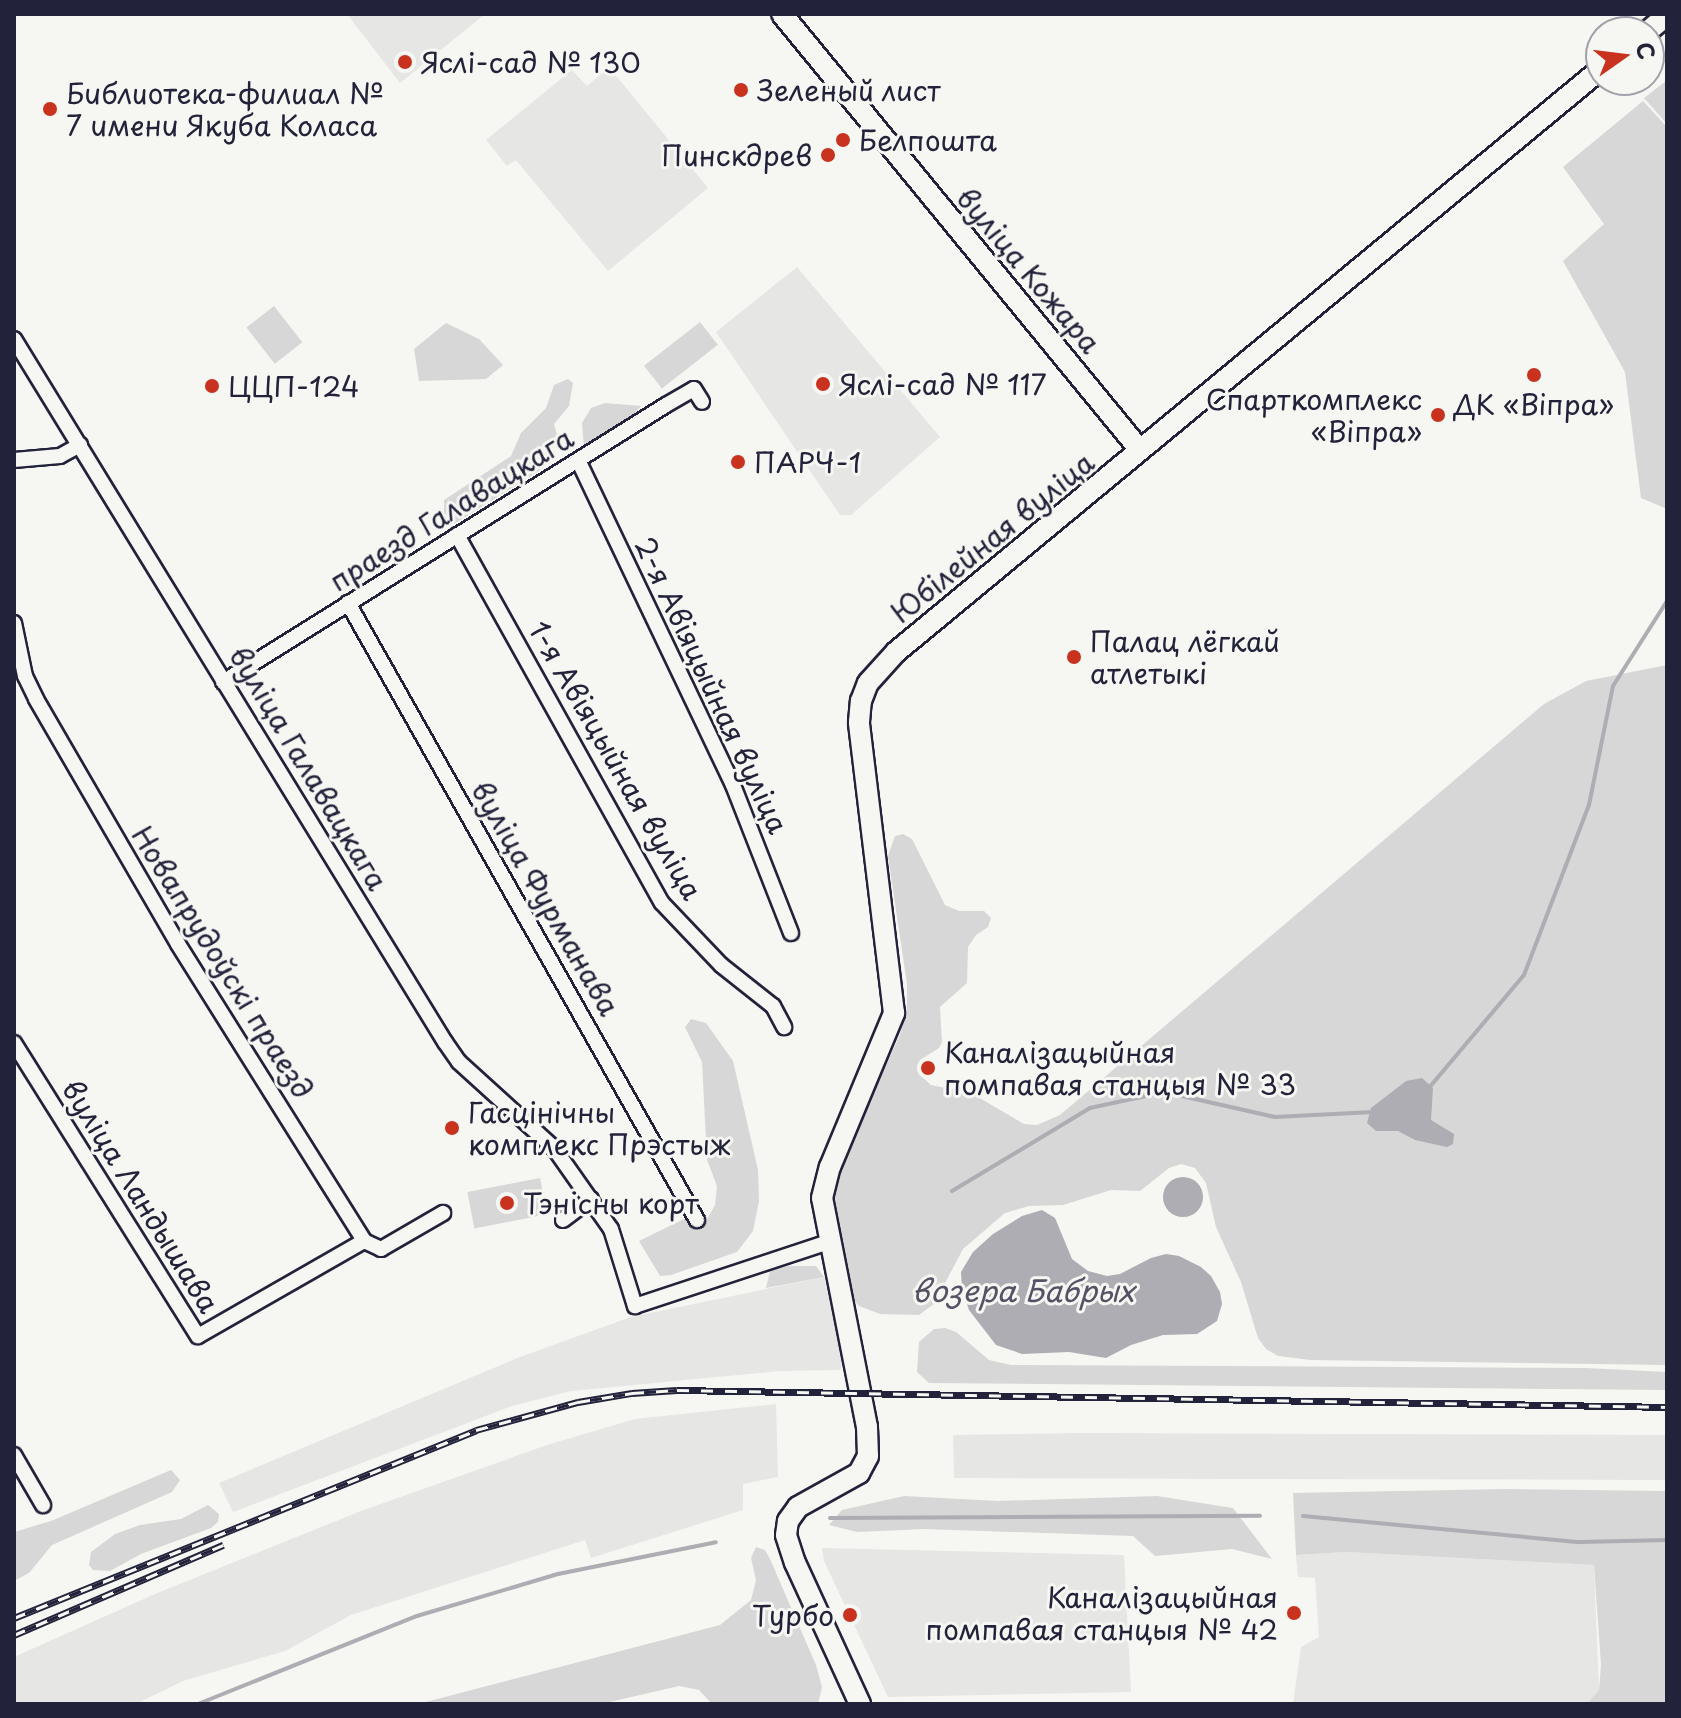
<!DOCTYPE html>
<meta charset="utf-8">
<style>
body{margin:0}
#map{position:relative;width:1681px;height:1718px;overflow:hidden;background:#f6f6f2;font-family:"Playpen Sans",sans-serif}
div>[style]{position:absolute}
.built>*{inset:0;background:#e6e6e4}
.green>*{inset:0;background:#d7d7d7;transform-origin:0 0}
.water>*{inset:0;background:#adadb3}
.round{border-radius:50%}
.stream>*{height:4px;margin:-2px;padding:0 2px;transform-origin:2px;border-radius:2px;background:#adadb3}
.roads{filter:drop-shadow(2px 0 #22223b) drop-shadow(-2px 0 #22223b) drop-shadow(0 2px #22223b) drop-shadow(0 -2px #22223b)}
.street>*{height:14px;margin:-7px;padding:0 7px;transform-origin:7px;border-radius:7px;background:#f6f6f2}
.secondary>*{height:20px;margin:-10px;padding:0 10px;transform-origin:10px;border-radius:10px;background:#f6f6f2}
.rail>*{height:7px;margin-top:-3.5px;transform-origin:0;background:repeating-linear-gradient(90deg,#f6f6f2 0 12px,#22223b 0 24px);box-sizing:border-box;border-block:2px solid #22223b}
.dots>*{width:22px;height:22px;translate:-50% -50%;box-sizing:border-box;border:4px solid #f6f6f2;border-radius:50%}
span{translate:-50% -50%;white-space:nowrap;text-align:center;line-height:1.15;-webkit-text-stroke:6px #f6f6f2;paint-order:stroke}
.poi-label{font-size:28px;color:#22223b}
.left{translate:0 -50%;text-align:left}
.right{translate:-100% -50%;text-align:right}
.street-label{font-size:28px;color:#22223b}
.water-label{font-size:30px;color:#535365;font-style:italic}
.frame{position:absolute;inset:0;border:16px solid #22223b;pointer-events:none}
.north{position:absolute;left:1585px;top:16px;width:80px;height:80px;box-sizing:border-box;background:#f6f6f2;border:2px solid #a1a1a9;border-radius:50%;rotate:76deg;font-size:22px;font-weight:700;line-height:32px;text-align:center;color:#22223b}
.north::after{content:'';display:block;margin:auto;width:28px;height:36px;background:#c8321e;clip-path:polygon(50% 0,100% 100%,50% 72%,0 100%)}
</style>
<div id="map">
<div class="built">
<div style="clip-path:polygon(347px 14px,485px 14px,400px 83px)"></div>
<div style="clip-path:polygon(609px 67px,708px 188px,608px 271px,516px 160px,507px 166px,486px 140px,572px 70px,587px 86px)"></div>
<div style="clip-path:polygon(797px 267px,940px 437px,851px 515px,840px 515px,716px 332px)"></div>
<div style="clip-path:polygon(824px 1277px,842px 1354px,841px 1370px,779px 1371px,571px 1391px,512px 1406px,233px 1512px,219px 1483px,520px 1357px,631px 1317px)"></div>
<div style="clip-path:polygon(776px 1404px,778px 1477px,743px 1484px,743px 1510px,591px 1558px,585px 1540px,351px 1615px,285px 1651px,183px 1681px,136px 1704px,14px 1704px,14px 1657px,155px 1594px,361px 1511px,547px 1445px,635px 1419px)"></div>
<div style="clip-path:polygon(1083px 1433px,1667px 1435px,1667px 1480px,954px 1478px,953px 1435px)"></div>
<div style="clip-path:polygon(822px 1548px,1124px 1555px,1131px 1692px,888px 1697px,824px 1561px)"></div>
<div style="clip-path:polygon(1347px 1552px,1594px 1565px,1599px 1690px,1587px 1704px,1293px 1704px,1301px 1647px,1319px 1637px,1315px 1578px,1298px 1577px,1296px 1555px)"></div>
</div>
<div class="green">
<div style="clip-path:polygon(1667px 80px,1667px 124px,1644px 98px)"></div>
<div style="clip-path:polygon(1643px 101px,1667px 127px,1667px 509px,1641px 498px,1625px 372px,1563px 261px,1604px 224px,1563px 167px)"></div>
<div style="left:274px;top:306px;width:46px;height:35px;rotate:52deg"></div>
<div style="left:700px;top:322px;width:29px;height:71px;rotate:52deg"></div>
<div style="clip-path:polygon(446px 323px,479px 339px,503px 365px,486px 379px,419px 381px,414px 349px)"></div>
<div style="clip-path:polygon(568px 379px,573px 383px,569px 406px,554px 424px,558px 438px,539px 471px,454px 524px,444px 514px,444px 500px,511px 456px,521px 433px,546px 408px,554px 385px)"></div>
<div style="clip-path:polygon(605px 403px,641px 406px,628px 421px,584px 447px,582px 423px,591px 408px)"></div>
<div style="clip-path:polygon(1667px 665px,1667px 1365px,1310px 1360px,1278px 1356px,1266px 1349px,1258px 1338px,1241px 1282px,1216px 1227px,1206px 1183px,1195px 1168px,1181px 1164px,1169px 1168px,1140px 1191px,1111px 1190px,1063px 1205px,1029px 1206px,1005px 1213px,963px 1249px,934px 1304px,919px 1315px,880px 1314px,859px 1306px,851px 1297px,832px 1212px,832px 1195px,836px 1175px,900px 1035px,907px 1010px,907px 984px,888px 856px,895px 836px,903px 834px,912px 839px,945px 905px,959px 911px,984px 911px,991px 918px,988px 927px,976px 935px,968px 947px,967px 983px,940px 1007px,942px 1042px,939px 1048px,920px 1060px,919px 1074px,931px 1085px,971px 1093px,1024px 1124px,1037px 1125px,1060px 1115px,1544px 704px,1586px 681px)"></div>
<div style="clip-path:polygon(691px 1019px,706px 1023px,733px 1061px,758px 1170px,759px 1201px,753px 1231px,737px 1252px,671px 1275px,660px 1276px,639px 1241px,688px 1217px,694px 1226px,706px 1221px,715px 1205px,717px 1186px,707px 1160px,702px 1062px,685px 1027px)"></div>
<div style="left:540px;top:1178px;width:37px;height:74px;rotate:79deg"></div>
<div style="clip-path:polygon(789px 1266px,816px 1266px,824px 1277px,766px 1288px,770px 1271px)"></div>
<div style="clip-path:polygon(945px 1328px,956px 1332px,989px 1360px,1011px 1365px,1586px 1368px,1667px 1372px,1667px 1390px,929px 1383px,917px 1372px,919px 1342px,934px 1329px)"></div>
<div style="clip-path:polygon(171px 1470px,180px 1480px,172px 1492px,52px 1545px,29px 1573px,14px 1581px,14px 1532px,51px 1521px)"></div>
<div style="clip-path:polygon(1506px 1489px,1667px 1491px,1667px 1704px,1587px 1704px,1599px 1690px,1601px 1665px,1594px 1565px,1347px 1552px,1296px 1555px,1293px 1493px)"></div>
<div style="clip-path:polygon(904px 1496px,998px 1501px,1157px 1496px,1233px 1508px,1272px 1559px,1232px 1549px,1155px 1556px,1133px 1536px,924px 1529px,857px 1532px,829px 1525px,842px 1510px)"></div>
<div style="clip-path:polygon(208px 1505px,219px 1514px,218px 1522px,211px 1528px,141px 1554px,110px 1571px,93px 1570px,89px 1565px,91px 1552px,115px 1534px,140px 1525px,181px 1519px)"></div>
<div style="clip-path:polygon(756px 1547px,765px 1550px,770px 1559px,816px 1665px,822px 1687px,818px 1704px,712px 1704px,699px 1690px,679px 1686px,601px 1704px,418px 1704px,720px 1625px,751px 1600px,756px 1580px,751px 1558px)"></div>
</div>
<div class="water">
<div style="clip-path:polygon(1422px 1078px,1433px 1088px,1431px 1120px,1454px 1134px,1453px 1144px,1447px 1147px,1415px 1140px,1398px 1131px,1376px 1131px,1367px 1123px,1371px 1108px,1406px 1081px)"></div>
<div class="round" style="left:1163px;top:1177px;width:40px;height:40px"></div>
<div style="clip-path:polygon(1042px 1210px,1055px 1218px,1072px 1259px,1088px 1271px,1107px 1276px,1120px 1274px,1151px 1258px,1166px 1254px,1179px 1256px,1201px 1267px,1211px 1276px,1220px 1292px,1222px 1304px,1217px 1321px,1197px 1334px,1163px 1335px,1131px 1345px,1106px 1358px,1069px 1352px,1022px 1354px,996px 1345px,969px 1310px,962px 1289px,961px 1272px,973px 1252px,993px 1234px,1022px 1216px)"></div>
</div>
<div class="stream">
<div style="left:1428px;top:1089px;width:149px;rotate:-49.9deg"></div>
<div style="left:1524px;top:975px;width:182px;rotate:-69.1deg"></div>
<div style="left:1589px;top:805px;width:121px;rotate:-78.6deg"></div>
<div style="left:1613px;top:686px;width:101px;rotate:-57.6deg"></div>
<div style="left:952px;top:1191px;width:161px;rotate:-31deg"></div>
<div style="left:1090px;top:1108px;width:76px;rotate:-12.2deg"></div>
<div style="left:1164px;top:1092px;width:114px;rotate:12.7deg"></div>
<div style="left:1275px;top:1117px;width:98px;rotate:-2.9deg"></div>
<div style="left:1303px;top:1516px;width:278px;rotate:5.4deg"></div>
<div style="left:1580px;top:1542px;width:87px;rotate:-1.3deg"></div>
<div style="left:830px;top:1518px;width:430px;rotate:-0.3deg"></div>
<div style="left:198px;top:1704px;width:236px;rotate:-21.9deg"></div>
<div style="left:417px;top:1616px;width:147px;rotate:-16.6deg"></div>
<div style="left:558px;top:1574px;width:161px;rotate:-11.4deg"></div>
</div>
<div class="roads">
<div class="street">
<div style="left:14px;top:339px;width:825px;rotate:58.49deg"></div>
<div style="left:445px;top:1042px;width:24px;rotate:55deg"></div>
<div style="left:459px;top:1062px;width:128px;rotate:42.2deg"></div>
<div style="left:554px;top:1148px;width:99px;rotate:54.9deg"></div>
<div style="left:611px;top:1229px;width:81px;rotate:72.7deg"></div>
<div style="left:635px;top:1306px;width:204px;rotate:-18.3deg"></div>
<div style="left:14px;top:460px;width:46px;rotate:-5deg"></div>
<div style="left:60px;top:456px;width:23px;rotate:-29deg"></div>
<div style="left:579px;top:462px;width:358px;rotate:64.5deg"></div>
<div style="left:733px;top:785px;width:159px;rotate:68.6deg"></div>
<div style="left:457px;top:535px;width:421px;rotate:60.9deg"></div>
<div style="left:662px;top:903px;width:86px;rotate:46.4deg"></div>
<div style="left:721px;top:965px;width:66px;rotate:38.3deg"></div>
<div style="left:773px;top:1006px;width:24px;rotate:62deg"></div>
<div style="left:348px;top:603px;width:709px;rotate:60.51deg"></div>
<div style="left:14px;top:623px;width:54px;rotate:78.3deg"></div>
<div style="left:25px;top:676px;width:25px;rotate:64deg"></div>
<div style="left:36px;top:699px;width:283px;rotate:59.9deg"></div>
<div style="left:178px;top:944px;width:350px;rotate:57.9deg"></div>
<div style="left:364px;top:1241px;width:19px;rotate:25deg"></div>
<div style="left:381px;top:1249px;width:72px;rotate:-30.1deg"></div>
<div style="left:223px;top:682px;width:522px;rotate:-32.02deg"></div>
<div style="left:666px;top:405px;width:32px;rotate:-30deg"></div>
<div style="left:694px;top:389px;width:15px;rotate:58deg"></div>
<div style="left:14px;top:1043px;width:346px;rotate:57.9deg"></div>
<div style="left:198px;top:1336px;width:191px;rotate:-29.8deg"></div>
<div style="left:563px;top:1220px;width:35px;rotate:-37deg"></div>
<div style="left:14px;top:1455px;width:58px;rotate:59.9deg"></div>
</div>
<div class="secondary">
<div style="left:782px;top:14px;width:564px;rotate:50.61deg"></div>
<div style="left:1647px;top:32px;width:26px;rotate:-40deg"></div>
<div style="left:860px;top:1704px;width:155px;rotate:-114.7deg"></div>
<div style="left:795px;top:1563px;width:29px;rotate:-108deg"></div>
<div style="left:786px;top:1535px;width:14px;rotate:-82deg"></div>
<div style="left:788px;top:1521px;width:17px;rotate:-54deg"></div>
<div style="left:798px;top:1507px;width:70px;rotate:-29.1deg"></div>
<div style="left:859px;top:1473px;width:19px;rotate:-62deg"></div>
<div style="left:868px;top:1456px;width:29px;rotate:-92deg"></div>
<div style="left:867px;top:1427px;width:233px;rotate:-101.1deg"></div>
<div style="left:822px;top:1198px;width:32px;rotate:-76deg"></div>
<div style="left:830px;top:1167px;width:167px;rotate:-67.4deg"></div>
<div style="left:894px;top:1013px;width:293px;rotate:-96.9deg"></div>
<div style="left:859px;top:722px;width:21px;rotate:-85deg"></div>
<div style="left:861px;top:701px;width:19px;rotate:-69deg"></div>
<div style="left:868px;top:683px;width:42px;rotate:-47.9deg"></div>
<div style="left:896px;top:652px;width:915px;rotate:-39.59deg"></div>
</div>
</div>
<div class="rail">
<div style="left:14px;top:1618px;width:499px;rotate:-22.1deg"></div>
<div style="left:476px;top:1430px;width:106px;rotate:-15.4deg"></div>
<div style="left:578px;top:1402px;width:55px;rotate:-9.5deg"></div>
<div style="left:632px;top:1393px;width:45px;rotate:-3.8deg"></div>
<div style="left:677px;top:1390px;width:990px;rotate:0.98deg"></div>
<div style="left:14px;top:1635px;width:228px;rotate:-23.3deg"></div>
</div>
<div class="dots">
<div style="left:405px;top:62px;background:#c8321e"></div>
<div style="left:741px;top:90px;background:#c8321e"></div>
<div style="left:50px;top:109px;background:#c8321e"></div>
<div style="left:843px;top:140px;background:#c8321e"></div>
<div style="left:828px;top:155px;background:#c8321e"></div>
<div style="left:1534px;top:375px;background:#c8321e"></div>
<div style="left:823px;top:384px;background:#c8321e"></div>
<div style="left:212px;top:386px;background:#c8321e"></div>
<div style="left:1438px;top:415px;background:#c8321e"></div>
<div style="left:738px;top:462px;background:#c8321e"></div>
<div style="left:1074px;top:657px;background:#c8321e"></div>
<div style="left:928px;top:1068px;background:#c8321e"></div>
<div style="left:452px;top:1128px;background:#c8321e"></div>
<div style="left:507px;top:1203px;background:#c8321e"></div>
<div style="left:1294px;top:1613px;background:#c8321e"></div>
<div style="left:850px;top:1615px;background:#c8321e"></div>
</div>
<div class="poi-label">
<span class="left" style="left:421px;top:62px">Яслі-сад № 130</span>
<span class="left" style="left:757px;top:90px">Зеленый лист</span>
<span class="left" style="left:66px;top:109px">Библиотека-филиал №<br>7 имени Якуба Коласа</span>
<span class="left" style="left:859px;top:140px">Белпошта</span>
<span class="right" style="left:812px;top:155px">Пинскдрев</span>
<span class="left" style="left:839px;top:384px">Яслі-сад № 117</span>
<span class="left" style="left:228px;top:386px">ЦЦП-124</span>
<span class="right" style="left:1422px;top:415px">Спарткомплекс<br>«Віпра»</span>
<span style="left:1534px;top:404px">ДК «Віпра»</span>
<span class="left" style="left:754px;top:462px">ПАРЧ-1</span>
<span class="left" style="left:1090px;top:657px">Палац лёгкай<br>атлетыкі</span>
<span class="left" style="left:944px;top:1068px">Каналізацыйная<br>помпавая станцыя № 33</span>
<span class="left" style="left:468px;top:1128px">Гасцінічны<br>комплекс Прэстыж</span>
<span class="left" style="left:523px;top:1203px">Тэнісны корт</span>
<span class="right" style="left:1278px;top:1613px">Каналізацыйная<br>помпавая станцыя № 42</span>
<span class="right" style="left:834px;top:1615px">Турбо</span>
</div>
<div class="street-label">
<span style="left:1029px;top:270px;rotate:50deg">вуліца Кожара</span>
<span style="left:451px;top:509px;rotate:-32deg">праезд Галавацкага</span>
<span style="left:992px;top:537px;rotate:-39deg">Юбілейная вуліца</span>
<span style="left:712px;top:685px;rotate:65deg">2-я Авіяцыйная вуліца</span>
<span style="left:616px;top:760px;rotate:60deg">1-я Авіяцыйная вуліца</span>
<span style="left:309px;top:768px;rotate:59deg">вуліца Галавацкага</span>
<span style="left:546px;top:898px;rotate:60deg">вуліца Фурманава</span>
<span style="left:223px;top:962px;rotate:58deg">Новапрудоўскі праезд</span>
<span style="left:141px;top:1196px;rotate:58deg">вуліца Ландышава</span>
</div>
<div class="water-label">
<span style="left:1023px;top:1290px">возера Бабрых</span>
</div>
<div class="frame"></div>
<div class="north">С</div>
</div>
